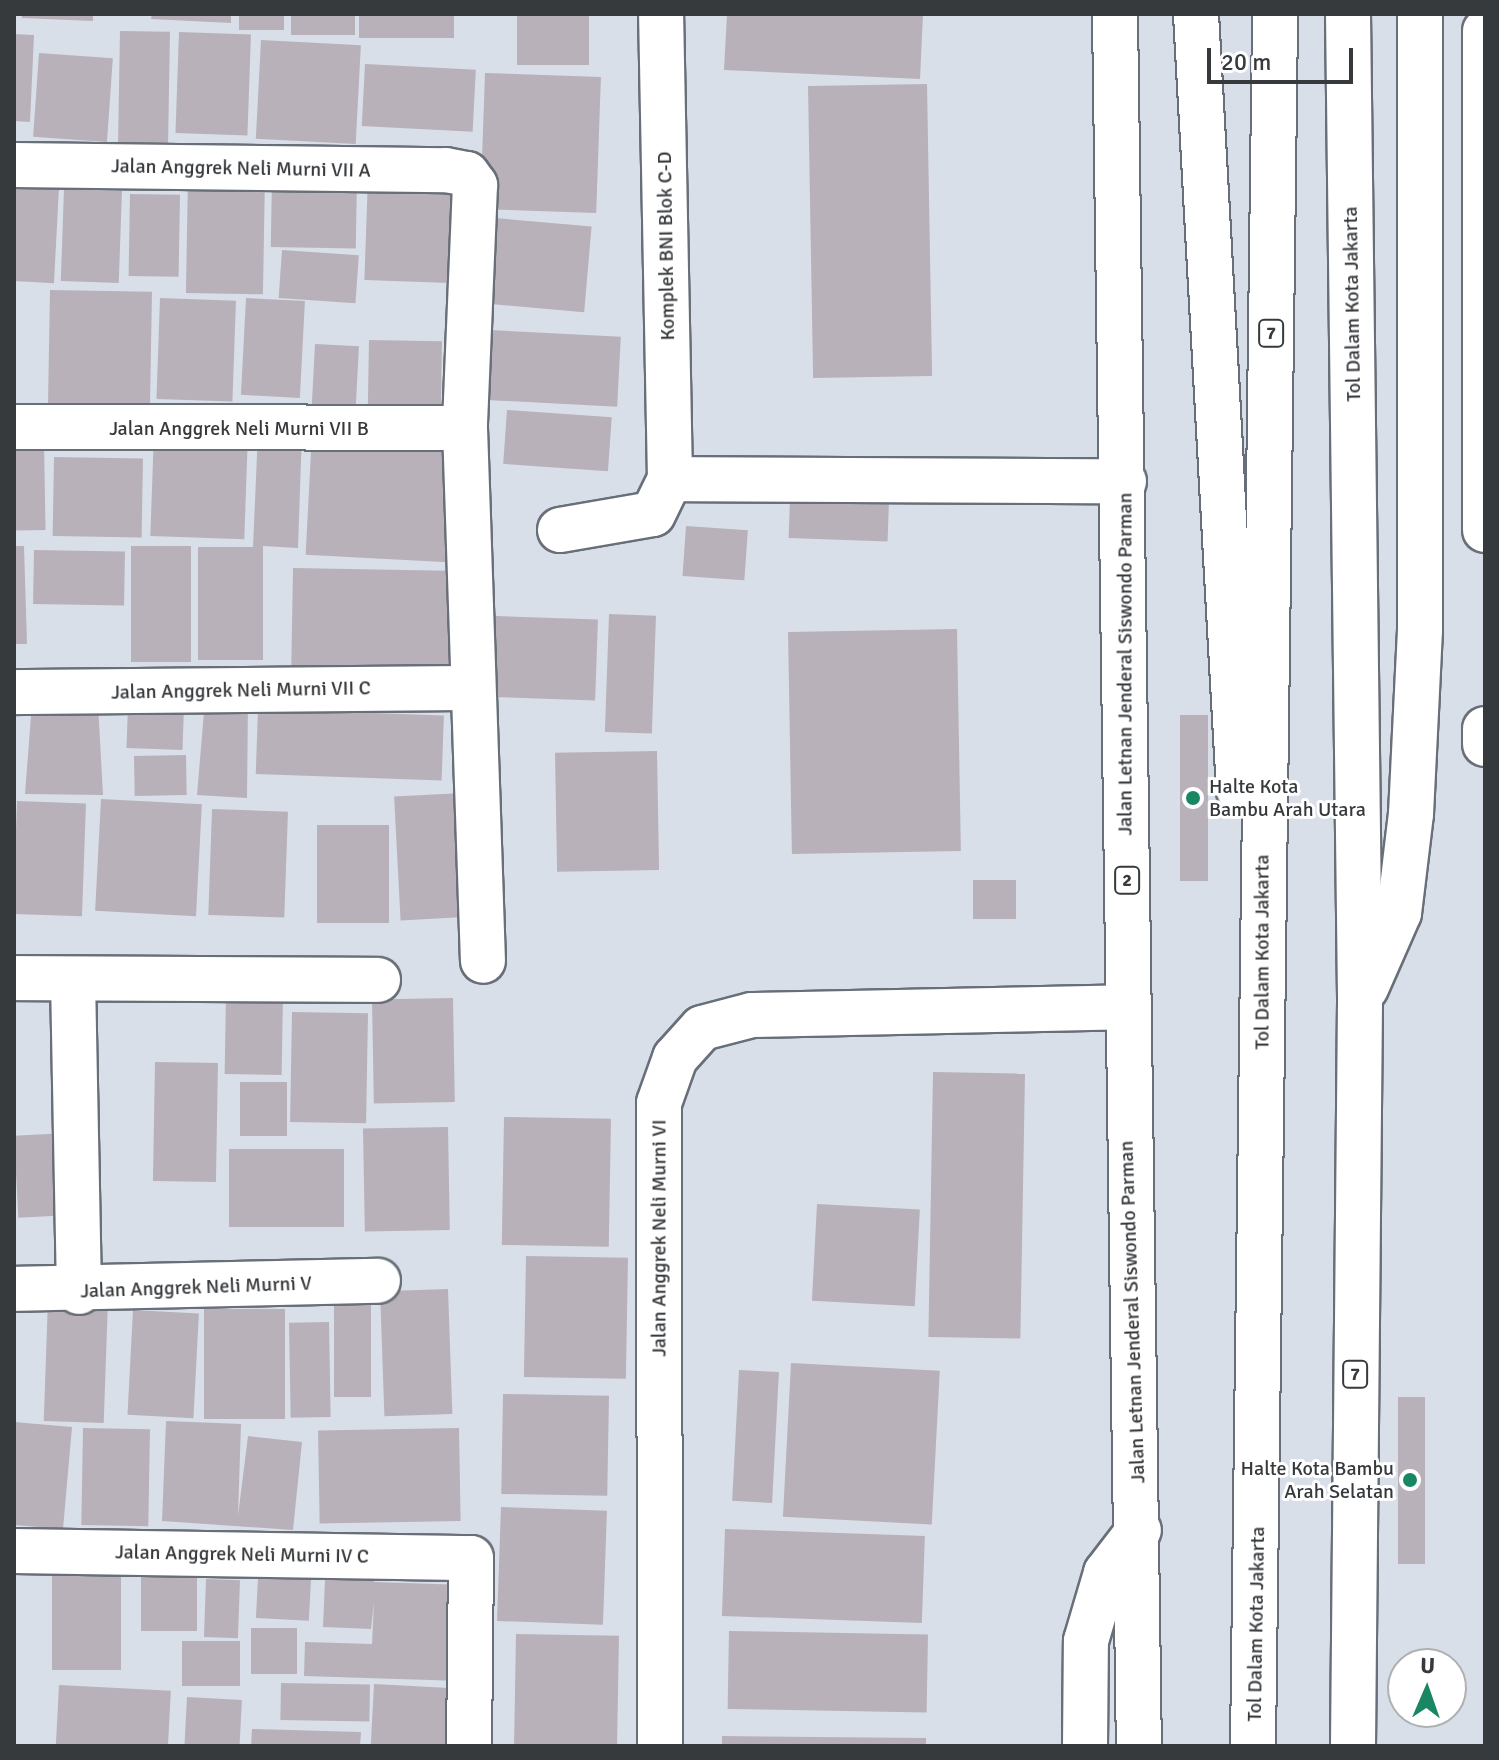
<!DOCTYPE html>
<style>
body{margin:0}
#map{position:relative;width:1499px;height:1760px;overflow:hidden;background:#d8dfe9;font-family:Signika,sans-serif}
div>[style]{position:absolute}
.building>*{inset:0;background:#b8b1ba;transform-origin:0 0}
.roads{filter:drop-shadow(2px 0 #696f78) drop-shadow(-2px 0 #696f78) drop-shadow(0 2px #696f78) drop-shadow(0 -2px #696f78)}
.street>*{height:44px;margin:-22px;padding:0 22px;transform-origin:22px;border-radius:22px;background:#fff}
.highway>*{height:44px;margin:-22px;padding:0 22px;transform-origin:22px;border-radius:22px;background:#fff}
.dots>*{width:22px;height:22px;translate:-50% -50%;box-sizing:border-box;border:4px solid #fff;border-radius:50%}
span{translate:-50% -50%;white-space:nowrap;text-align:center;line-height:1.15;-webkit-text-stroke:6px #fff;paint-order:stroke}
.shield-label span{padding:2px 6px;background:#fff;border:2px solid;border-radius:6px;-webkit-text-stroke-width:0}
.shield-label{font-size:18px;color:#373a3d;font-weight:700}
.street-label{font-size:20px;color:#373a3d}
.poi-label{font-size:20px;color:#373a3d}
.left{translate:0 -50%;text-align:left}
.right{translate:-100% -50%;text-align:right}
.frame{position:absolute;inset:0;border:16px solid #373a3d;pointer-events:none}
.north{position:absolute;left:1387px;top:1648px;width:80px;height:80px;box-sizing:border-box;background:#fff;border:2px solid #afb0b1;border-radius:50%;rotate:2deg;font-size:22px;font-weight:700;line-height:32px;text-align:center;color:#373a3d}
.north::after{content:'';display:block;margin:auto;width:28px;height:36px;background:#1a8764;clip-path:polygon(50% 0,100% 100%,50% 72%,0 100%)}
.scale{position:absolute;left:1207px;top:48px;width:146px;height:36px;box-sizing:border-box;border:4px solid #373a3d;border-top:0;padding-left:10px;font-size:24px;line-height:28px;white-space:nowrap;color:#373a3d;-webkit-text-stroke:6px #fff;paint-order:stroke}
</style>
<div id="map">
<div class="building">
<div style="clip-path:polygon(22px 14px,93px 14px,93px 21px,22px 18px)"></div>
<div style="clip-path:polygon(152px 14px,231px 14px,231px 23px,151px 19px)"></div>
<div style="left:239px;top:14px;width:45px;height:16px"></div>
<div style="left:291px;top:14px;width:64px;height:21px"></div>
<div style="left:359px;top:14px;width:95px;height:24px"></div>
<div style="left:517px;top:14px;width:72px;height:51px"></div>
<div style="clip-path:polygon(727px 14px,923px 14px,920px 79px,724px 70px)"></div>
<div style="left:120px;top:31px;width:50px;height:111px;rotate:1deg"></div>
<div style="left:179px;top:32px;width:72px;height:101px;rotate:2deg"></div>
<div style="clip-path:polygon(14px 34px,34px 35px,30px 122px,14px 121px)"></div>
<div style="left:261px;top:40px;width:100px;height:99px;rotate:3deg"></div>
<div style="left:39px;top:53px;width:74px;height:84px;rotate:4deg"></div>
<div style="left:365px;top:64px;width:111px;height:62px;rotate:3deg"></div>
<div style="left:485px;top:73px;width:116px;height:136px;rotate:2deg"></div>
<div style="left:927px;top:84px;width:292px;height:119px;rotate:89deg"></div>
<div style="left:188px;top:174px;width:77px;height:119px;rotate:1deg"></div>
<div style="left:368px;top:176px;width:101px;height:104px;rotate:2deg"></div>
<div style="left:272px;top:177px;width:85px;height:70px;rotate:1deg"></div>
<div style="left:14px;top:186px;width:45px;height:95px;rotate:3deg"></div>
<div style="left:64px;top:189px;width:58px;height:92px;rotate:2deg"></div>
<div style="left:130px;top:194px;width:50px;height:82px;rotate:1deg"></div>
<div style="left:495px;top:218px;width:97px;height:86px;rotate:5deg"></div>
<div style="left:282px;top:250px;width:77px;height:48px;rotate:4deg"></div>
<div style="left:50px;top:290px;width:102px;height:113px;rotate:1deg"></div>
<div style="left:160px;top:298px;width:76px;height:101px;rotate:2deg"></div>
<div style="left:246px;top:298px;width:59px;height:97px;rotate:3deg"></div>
<div style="left:490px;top:330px;width:131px;height:70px;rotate:3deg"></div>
<div style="left:369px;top:340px;width:73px;height:72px;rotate:1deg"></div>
<div style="left:315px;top:344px;width:44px;height:63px;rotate:3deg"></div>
<div style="left:507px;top:410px;width:105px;height:54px;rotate:4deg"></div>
<div style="left:154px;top:431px;width:94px;height:105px;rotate:2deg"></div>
<div style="clip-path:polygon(258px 431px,302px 432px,298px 548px,263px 546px,263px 660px,198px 660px,198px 547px,253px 547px)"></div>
<div style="left:312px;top:433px;width:147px;height:122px;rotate:3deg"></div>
<div style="left:44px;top:442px;width:88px;height:30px;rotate:89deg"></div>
<div style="left:54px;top:457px;width:89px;height:79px;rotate:1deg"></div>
<div style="left:790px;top:498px;width:99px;height:40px;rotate:2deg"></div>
<div style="left:686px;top:526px;width:62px;height:50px;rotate:4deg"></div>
<div style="clip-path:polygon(14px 546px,24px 546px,27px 644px,14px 644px)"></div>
<div style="left:131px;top:546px;width:60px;height:116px"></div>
<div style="left:34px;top:550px;width:91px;height:54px;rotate:1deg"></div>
<div style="left:293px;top:568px;width:169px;height:102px;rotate:1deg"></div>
<div style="left:609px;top:614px;width:47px;height:118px;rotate:2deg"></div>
<div style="left:496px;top:616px;width:102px;height:81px;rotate:2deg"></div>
<div style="left:957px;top:629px;width:222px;height:169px;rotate:89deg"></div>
<div style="clip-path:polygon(205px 700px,248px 700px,247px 798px,197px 795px)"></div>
<div style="clip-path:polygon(32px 703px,98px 704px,103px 795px,25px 794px)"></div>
<div style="left:128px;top:705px;width:56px;height:43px;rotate:2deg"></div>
<div style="left:258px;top:709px;width:186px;height:65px;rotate:2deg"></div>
<div style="left:1180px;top:715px;width:28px;height:166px"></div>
<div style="left:657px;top:751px;width:119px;height:102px;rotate:89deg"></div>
<div style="left:186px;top:755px;width:40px;height:52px;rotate:89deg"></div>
<div style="left:463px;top:793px;width:124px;height:69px;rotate:87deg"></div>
<div style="left:101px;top:799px;width:101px;height:112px;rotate:3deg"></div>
<div style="left:17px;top:801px;width:69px;height:113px;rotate:2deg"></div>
<div style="left:212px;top:809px;width:76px;height:106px;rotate:2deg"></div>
<div style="left:317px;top:825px;width:72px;height:98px"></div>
<div style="left:973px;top:880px;width:43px;height:39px"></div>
<div style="left:226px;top:995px;width:57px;height:79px;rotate:1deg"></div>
<div style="left:453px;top:998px;width:104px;height:81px;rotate:89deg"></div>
<div style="left:292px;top:1012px;width:76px;height:110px;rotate:1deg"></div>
<div style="left:155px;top:1062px;width:63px;height:119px;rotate:1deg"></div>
<div style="left:933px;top:1072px;width:92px;height:265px;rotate:1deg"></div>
<div style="left:240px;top:1082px;width:47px;height:54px"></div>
<div style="left:504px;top:1117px;width:107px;height:128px;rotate:1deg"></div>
<div style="left:448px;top:1127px;width:103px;height:85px;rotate:89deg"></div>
<div style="left:67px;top:1133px;width:82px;height:53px;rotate:87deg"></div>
<div style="left:229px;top:1149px;width:115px;height:78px"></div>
<div style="left:817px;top:1204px;width:103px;height:97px;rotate:3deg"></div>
<div style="left:526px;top:1256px;width:102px;height:121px;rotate:1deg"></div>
<div style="left:448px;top:1289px;width:125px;height:68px;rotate:88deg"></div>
<div style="left:48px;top:1299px;width:60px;height:122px;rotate:2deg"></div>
<div style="left:334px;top:1304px;width:37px;height:93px"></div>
<div style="left:204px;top:1309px;width:81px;height:110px"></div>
<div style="left:133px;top:1310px;width:66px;height:105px;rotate:3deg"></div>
<div style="left:329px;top:1322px;width:95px;height:40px;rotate:89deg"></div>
<div style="left:791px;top:1363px;width:149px;height:154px;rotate:3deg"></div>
<div style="left:739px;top:1370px;width:40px;height:131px;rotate:3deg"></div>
<div style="left:503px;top:1394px;width:106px;height:100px;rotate:1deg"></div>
<div style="left:1398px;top:1397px;width:27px;height:167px"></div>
<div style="clip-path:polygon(166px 1421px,241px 1424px,238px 1516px,248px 1436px,302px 1442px,293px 1530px,162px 1521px)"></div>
<div style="clip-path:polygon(14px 1422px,72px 1427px,63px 1529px,14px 1525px)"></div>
<div style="left:83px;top:1428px;width:67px;height:97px;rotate:1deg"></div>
<div style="left:459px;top:1428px;width:93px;height:141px;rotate:89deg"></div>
<div style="left:501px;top:1507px;width:106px;height:114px;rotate:2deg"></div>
<div style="left:725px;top:1529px;width:200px;height:87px;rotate:2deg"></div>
<div style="clip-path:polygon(326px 1556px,375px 1558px,374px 1582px,465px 1585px,461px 1681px,304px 1676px,305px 1642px,372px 1644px,374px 1602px,371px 1629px,323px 1627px)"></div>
<div style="left:259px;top:1559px;width:53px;height:59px;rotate:3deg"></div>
<div style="left:121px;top:1561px;width:109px;height:69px;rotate:90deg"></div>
<div style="left:141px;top:1576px;width:56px;height:55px"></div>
<div style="left:206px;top:1579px;width:34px;height:58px;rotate:2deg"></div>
<div style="left:251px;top:1628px;width:46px;height:46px"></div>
<div style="left:729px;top:1631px;width:199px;height:78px;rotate:1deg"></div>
<div style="left:516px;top:1634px;width:103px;height:112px;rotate:1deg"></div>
<div style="left:182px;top:1641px;width:58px;height:45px"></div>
<div style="left:281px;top:1683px;width:89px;height:37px;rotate:1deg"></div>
<div style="left:374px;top:1684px;width:90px;height:62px;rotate:3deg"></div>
<div style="left:59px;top:1685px;width:112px;height:61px;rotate:3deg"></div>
<div style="left:187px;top:1697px;width:55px;height:49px;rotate:3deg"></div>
<div style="clip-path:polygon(252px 1729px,361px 1732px,360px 1746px,251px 1746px)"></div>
<div style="clip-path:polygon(722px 1736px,926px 1738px,926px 1746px,722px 1746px)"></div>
</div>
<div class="roads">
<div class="street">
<div style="left:14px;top:165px;width:432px;rotate:0.7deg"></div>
<div style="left:446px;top:170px;width:21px;rotate:11deg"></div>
<div style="left:467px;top:174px;width:14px;rotate:54deg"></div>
<div style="left:475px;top:185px;width:243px;rotate:92.4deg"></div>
<div style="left:465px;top:428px;width:533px;rotate:88.07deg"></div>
<div style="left:14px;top:427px;width:451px;rotate:0.1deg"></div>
<div style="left:670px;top:479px;width:454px;rotate:0.3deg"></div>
<div style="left:560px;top:530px;width:94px;rotate:-9.8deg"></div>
<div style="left:653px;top:514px;width:39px;rotate:-64deg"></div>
<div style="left:670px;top:479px;width:465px;rotate:-91.1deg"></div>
<div style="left:14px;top:692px;width:455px;rotate:-0.5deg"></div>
<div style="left:14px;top:978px;width:364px;rotate:0.3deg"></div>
<div style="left:73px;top:979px;width:313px;rotate:88.9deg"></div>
<div style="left:14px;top:1289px;width:364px;rotate:-1.3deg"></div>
<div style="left:14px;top:1551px;width:457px;rotate:0.9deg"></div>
<div style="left:471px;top:1558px;width:188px;rotate:90.6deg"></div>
<div style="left:660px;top:1746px;width:643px;rotate:-90.09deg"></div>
<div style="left:659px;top:1103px;width:48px;rotate:-70.4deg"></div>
<div style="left:675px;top:1058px;width:40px;rotate:-48deg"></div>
<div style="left:702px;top:1028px;width:52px;rotate:-14.6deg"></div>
<div style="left:752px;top:1015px;width:376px;rotate:-1.2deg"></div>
</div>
<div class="highway">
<div style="left:1115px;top:14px;width:1732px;rotate:89.21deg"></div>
<div style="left:1196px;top:14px;width:778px;rotate:86.83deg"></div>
<div style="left:1348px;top:14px;width:989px;rotate:89.3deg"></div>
<div style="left:1360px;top:1003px;width:743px;rotate:90.54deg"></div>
<div style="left:1485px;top:31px;width:499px;rotate:90deg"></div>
<div style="left:1485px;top:729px;width:15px;rotate:90deg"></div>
<div style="left:1366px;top:988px;width:82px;rotate:-66.3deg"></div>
<div style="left:1399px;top:913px;width:100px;rotate:-83.1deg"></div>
<div style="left:1411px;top:814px;width:184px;rotate:-87.2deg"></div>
<div style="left:1420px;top:630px;width:616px;rotate:-90deg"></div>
<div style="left:1085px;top:1746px;width:105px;rotate:-89.5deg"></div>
<div style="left:1086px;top:1641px;width:71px;rotate:-73.6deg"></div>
<div style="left:1106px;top:1573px;width:54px;rotate:-52.5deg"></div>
<div style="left:1253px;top:1746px;width:1732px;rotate:-89.27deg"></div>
</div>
</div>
<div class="dots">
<div style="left:1193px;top:798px;background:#1a8764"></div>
<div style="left:1410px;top:1480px;background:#1a8764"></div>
</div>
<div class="shield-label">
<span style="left:1271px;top:333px">7</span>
<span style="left:1127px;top:880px">2</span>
<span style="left:1355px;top:1374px">7</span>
</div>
<div class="street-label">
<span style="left:241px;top:168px;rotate:1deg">Jalan Anggrek Neli Murni VII A</span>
<span style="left:666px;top:246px;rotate:-91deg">Komplek BNI Blok C-D</span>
<span style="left:1352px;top:304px;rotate:-91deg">Tol Dalam Kota Jakarta</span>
<span style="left:239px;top:428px">Jalan Anggrek Neli Murni VII B</span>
<span style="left:1125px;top:664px;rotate:-90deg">Jalan Letnan Jenderal Siswondo Parman</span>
<span style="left:241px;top:690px;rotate:-1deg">Jalan Anggrek Neli Murni VII C</span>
<span style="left:1262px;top:952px;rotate:-90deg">Tol Dalam Kota Jakarta</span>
<span style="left:659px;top:1238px;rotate:-90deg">Jalan Anggrek Neli Murni VI</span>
<span style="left:196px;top:1287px;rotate:-2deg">Jalan Anggrek Neli Murni V</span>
<span style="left:1132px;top:1312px;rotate:-92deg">Jalan Letnan Jenderal Siswondo Parman</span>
<span style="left:242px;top:1554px;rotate:1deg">Jalan Anggrek Neli Murni IV C</span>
<span style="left:1256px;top:1624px;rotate:-89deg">Tol Dalam Kota Jakarta</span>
</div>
<div class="poi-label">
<span class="left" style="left:1209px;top:798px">Halte Kota<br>Bambu Arah Utara</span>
<span class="right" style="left:1394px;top:1480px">Halte Kota Bambu<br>Arah Selatan</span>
</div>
<div class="frame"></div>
<div class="north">U</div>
<div class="scale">20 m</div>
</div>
